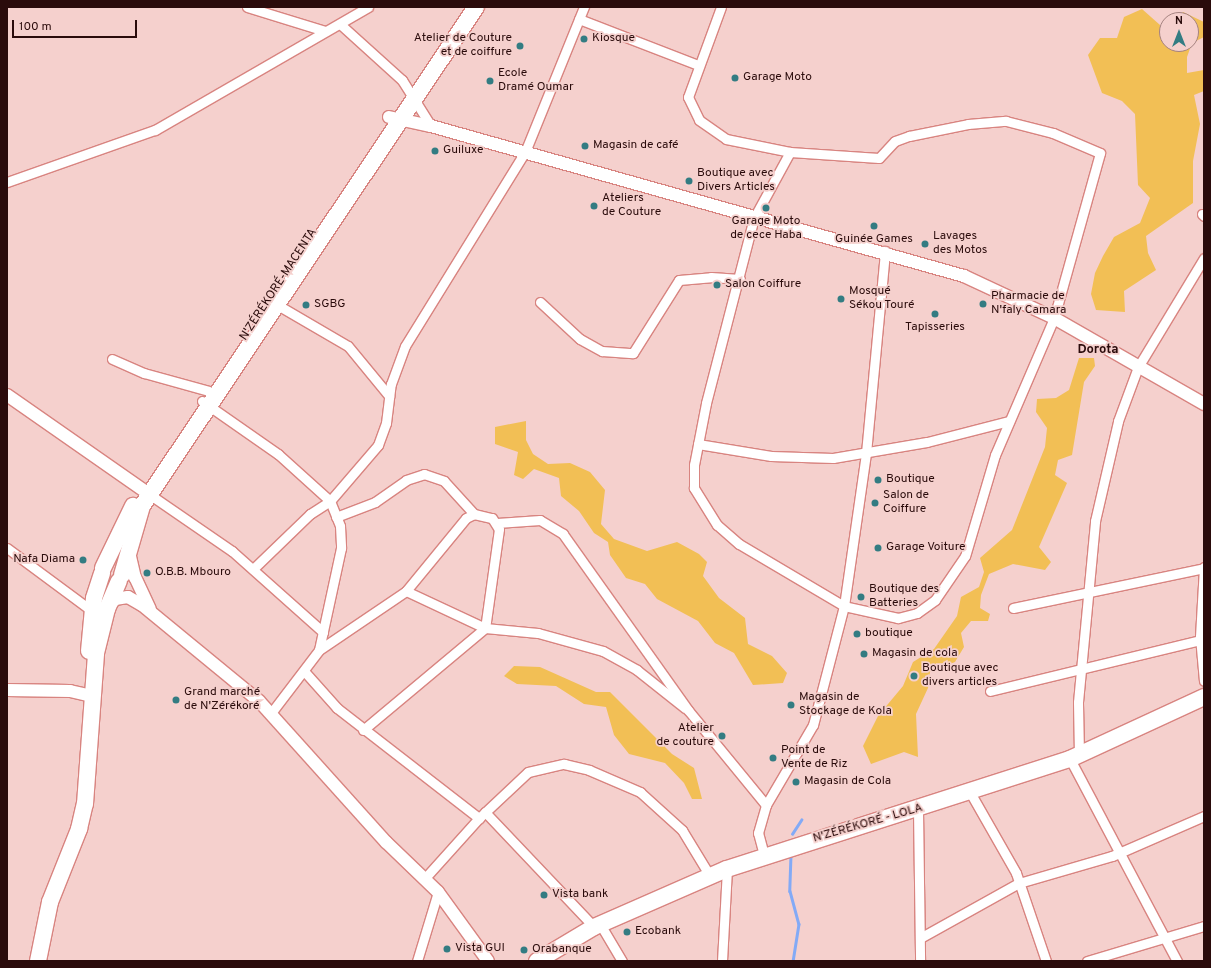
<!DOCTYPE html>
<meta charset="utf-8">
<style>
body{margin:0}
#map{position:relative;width:1211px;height:968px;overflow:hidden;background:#f5d0cd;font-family:Overpass,sans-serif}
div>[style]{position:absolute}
.green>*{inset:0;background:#f2bf55}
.stream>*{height:2.5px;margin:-1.25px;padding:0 1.25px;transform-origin:1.25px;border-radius:1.25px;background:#83aaf6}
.roads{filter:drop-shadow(1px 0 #d88480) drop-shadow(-1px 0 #d88480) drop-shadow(0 1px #d88480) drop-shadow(0 -1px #d88480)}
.minor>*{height:9px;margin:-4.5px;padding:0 4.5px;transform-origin:4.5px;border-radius:4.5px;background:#fff}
.tertiary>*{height:12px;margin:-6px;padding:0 6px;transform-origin:6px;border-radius:6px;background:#fff}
.trunk>*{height:16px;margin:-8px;padding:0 8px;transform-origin:8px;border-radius:8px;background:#fff}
.dots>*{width:11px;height:11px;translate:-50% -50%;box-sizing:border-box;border:2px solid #f5d0cd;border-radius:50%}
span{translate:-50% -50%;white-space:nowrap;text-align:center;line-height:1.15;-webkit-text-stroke:3.5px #f5d0cd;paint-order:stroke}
.poi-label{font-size:12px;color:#2a0b0b}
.right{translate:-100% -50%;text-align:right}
.left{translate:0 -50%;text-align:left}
.street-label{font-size:12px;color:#2a0b0b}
.neighbourhood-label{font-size:13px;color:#2a0b0b;font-weight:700}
.frame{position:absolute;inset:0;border:8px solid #2a0b0b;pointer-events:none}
.north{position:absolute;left:1159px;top:12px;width:40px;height:40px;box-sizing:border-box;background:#f5d0cd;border:1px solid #a4817f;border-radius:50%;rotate:0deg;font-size:11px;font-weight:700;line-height:16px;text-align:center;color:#2a0b0b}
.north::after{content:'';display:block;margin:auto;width:14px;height:18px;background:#337c82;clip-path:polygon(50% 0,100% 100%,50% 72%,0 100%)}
.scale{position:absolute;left:12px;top:20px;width:125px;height:18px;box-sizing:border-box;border:2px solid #2a0b0b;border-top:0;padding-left:5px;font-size:12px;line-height:14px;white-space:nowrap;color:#2a0b0b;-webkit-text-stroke:3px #f5d0cd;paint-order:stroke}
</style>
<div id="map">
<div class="green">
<div style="clip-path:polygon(1142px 9px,1160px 25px,1160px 35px,1167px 28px,1167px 44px,1191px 44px,1191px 20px,1175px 20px,1183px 12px,1204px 22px,1204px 37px,1192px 43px,1187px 57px,1187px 73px,1204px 70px,1204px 91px,1194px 95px,1200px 124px,1193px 161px,1193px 203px,1146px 236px,1148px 253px,1156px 270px,1124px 291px,1125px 312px,1096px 310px,1091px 294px,1095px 273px,1103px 256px,1114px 237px,1140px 223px,1150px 198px,1138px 185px,1135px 114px,1122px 101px,1102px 93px,1088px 55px,1100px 38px,1117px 38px,1124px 17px)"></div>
<div style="clip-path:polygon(1079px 358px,1094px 358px,1095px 366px,1084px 382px,1072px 455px,1058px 460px,1055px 475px,1067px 483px,1039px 547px,1051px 562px,1045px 570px,1013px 564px,989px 574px,981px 595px,980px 608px,990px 614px,988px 621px,971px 621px,961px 633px,964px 647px,955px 662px,930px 672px,928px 688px,916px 714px,918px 757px,904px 752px,871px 764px,863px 746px,878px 716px,903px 686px,913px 662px,934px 649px,957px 616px,961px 597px,979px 587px,984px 572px,980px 558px,1012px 530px,1045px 447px,1047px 428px,1036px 412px,1037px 399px,1056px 398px,1069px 390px)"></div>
<div style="clip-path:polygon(526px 421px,526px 440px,533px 454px,548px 464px,570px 463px,590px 472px,605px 490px,601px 524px,614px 539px,647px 551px,677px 542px,699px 554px,707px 562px,703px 576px,719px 598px,745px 618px,748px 644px,772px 656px,787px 673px,783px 683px,753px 685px,734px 653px,715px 643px,698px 621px,657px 599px,645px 584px,626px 578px,610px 555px,608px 542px,594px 533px,579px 511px,561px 496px,559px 478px,534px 469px,523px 479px,514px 475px,518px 452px,495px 444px,495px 427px)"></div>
<div style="clip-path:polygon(514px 666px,540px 667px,596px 692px,610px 692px,672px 754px,694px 768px,702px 799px,692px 799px,684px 783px,665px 763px,629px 754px,614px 735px,606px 707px,584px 704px,556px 686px,517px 684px,504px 676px)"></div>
</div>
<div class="stream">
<div style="left:792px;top:834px;width:17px;rotate:-57deg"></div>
<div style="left:791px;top:855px;width:36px;rotate:92deg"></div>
<div style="left:790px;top:891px;width:34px;rotate:75deg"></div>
<div style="left:799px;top:924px;width:37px;rotate:99deg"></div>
</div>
<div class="roads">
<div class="minor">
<div style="left:247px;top:7px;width:82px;rotate:17.1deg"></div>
<div style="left:721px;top:7px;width:96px;rotate:110.1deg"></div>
<div style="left:688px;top:97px;width:25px;rotate:64deg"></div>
<div style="left:699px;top:120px;width:33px;rotate:35deg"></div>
<div style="left:726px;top:139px;width:65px;rotate:11.5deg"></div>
<div style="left:790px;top:152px;width:89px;rotate:3.9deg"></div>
<div style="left:879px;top:158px;width:23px;rotate:-47deg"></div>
<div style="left:895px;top:141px;width:15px;rotate:-20deg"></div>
<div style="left:909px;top:136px;width:60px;rotate:-11.5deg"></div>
<div style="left:968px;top:124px;width:38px;rotate:-5deg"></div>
<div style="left:1006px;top:121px;width:49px;rotate:14.3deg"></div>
<div style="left:1053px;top:133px;width:51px;rotate:23.1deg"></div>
<div style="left:1100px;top:153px;width:171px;rotate:105.6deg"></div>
<div style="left:1054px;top:318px;width:149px;rotate:113.3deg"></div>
<div style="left:995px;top:455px;width:105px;rotate:106.5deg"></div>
<div style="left:965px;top:556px;width:53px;rotate:124.3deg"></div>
<div style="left:935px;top:600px;width:22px;rotate:144deg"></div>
<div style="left:917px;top:613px;width:20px;rotate:165deg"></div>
<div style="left:898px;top:618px;width:55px;rotate:-167.5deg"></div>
<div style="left:844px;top:606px;width:122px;rotate:-149.4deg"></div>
<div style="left:739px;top:544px;width:29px;rotate:-139deg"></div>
<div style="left:717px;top:525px;width:44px;rotate:-121.9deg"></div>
<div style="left:694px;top:488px;width:23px;rotate:-90deg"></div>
<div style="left:694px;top:465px;width:63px;rotate:-79deg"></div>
<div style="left:706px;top:403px;width:191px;rotate:-75.5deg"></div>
<div style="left:754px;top:218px;width:75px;rotate:-61.4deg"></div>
<div style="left:579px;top:19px;width:128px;rotate:21.1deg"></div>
<div style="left:340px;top:24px;width:84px;rotate:42.1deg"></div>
<div style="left:402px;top:80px;width:54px;rotate:57.8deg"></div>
<div style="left:7px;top:182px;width:157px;rotate:-19.4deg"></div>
<div style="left:155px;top:130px;width:246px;rotate:-30deg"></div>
<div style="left:1202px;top:214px;width:3px;rotate:45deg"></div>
<div style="left:269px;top:300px;width:91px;rotate:30.2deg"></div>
<div style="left:348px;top:346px;width:65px;rotate:50.6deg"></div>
<div style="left:540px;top:302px;width:54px;rotate:42.8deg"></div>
<div style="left:580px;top:339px;width:25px;rotate:29deg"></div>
<div style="left:602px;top:351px;width:31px;rotate:4deg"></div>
<div style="left:633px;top:353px;width:86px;rotate:-57.8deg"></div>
<div style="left:679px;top:280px;width:32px;rotate:-5deg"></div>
<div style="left:711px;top:277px;width:29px;rotate:4deg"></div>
<div style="left:112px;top:359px;width:35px;rotate:24deg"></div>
<div style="left:144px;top:373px;width:67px;rotate:15.5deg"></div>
<div style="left:202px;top:401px;width:93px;rotate:34.9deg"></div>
<div style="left:278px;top:454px;width:70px;rotate:42.1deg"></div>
<div style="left:330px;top:501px;width:27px;rotate:68deg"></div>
<div style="left:340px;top:526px;width:22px;rotate:87deg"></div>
<div style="left:341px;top:548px;width:104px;rotate:102.2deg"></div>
<div style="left:698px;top:444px;width:74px;rotate:9.3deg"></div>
<div style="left:771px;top:456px;width:62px;rotate:1.8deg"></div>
<div style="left:833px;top:458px;width:95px;rotate:-9.7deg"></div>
<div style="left:927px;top:442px;width:85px;rotate:-14.4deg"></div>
<div style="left:149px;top:494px;width:101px;rotate:34.5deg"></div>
<div style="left:232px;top:551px;width:122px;rotate:41.7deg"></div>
<div style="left:336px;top:517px;width:42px;rotate:-21deg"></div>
<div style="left:375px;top:502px;width:38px;rotate:-35deg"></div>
<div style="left:406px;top:480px;width:19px;rotate:-18deg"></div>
<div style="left:424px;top:474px;width:21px;rotate:19deg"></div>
<div style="left:444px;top:481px;width:45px;rotate:47.7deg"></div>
<div style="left:497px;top:523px;width:43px;rotate:-4deg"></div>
<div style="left:540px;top:520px;width:27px;rotate:31deg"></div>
<div style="left:563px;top:534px;width:216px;rotate:54.6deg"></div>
<div style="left:688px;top:710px;width:123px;rotate:50.6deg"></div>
<div style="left:7px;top:548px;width:106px;rotate:36.5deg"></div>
<div style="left:1204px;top:567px;width:70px;rotate:93.3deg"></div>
<div style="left:1200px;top:637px;width:44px;rotate:84.8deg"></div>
<div style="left:253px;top:569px;width:79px;rotate:-44deg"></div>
<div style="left:310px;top:514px;width:24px;rotate:-33deg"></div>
<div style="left:330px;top:501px;width:74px;rotate:-49.4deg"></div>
<div style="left:378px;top:445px;width:23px;rotate:-70deg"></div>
<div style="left:386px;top:423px;width:39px;rotate:-83deg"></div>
<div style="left:391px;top:384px;width:40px;rotate:-69.8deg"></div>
<div style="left:405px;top:346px;width:228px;rotate:-58.3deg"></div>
<div style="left:525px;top:152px;width:157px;rotate:-67.9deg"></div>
<div style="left:406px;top:591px;width:87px;rotate:25.1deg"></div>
<div style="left:485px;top:628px;width:53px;rotate:5.4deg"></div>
<div style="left:538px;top:633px;width:67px;rotate:15.5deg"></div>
<div style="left:603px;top:651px;width:39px;rotate:29deg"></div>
<div style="left:637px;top:670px;width:61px;rotate:38.4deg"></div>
<div style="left:1013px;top:608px;width:195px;rotate:-11.8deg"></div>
<div style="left:304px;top:671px;width:50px;rotate:48.3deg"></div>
<div style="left:337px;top:708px;width:180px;rotate:37.8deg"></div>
<div style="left:990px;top:691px;width:217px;rotate:-13.6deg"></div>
<div style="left:271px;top:713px;width:79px;rotate:-52.7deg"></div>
<div style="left:319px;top:650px;width:105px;rotate:-34.1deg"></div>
<div style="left:406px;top:591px;width:94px;rotate:-50.6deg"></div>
<div style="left:466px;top:518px;width:9px;rotate:-27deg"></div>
<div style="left:474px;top:514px;width:18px;rotate:13deg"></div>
<div style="left:492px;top:518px;width:13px;rotate:58deg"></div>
<div style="left:499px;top:529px;width:100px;rotate:98deg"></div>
<div style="left:485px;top:628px;width:159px;rotate:140.1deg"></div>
<div style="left:1079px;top:755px;width:53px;rotate:-91.1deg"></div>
<div style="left:1078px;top:702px;width:182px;rotate:-84.6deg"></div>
<div style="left:1095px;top:521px;width:103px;rotate:-77deg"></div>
<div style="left:1118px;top:421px;width:58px;rotate:-69.7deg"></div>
<div style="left:1138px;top:367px;width:127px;rotate:-58.8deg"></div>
<div style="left:1070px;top:759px;width:229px;rotate:62.1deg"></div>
<div style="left:971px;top:794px;width:91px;rotate:60.3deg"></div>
<div style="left:1016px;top:873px;width:93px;rotate:71.2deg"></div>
<div style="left:918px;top:810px;width:151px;rotate:89.2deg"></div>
<div style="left:485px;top:812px;width:158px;rotate:46.5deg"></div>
<div style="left:764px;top:855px;width:23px;rotate:-105deg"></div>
<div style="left:758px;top:833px;width:29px;rotate:-74deg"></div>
<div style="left:766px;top:805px;width:93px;rotate:-59.6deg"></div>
<div style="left:813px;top:725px;width:123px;rotate:-75.4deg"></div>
<div style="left:844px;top:606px;width:155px;rotate:-81.8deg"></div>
<div style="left:866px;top:453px;width:203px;rotate:-84.6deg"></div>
<div style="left:425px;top:878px;width:81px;rotate:-48deg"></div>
<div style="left:479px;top:818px;width:67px;rotate:-43.2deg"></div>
<div style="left:528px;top:772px;width:37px;rotate:-13deg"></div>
<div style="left:564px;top:764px;width:26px;rotate:13deg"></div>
<div style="left:589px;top:770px;width:56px;rotate:23.3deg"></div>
<div style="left:640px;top:792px;width:57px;rotate:42.1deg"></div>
<div style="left:682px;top:830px;width:54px;rotate:58.7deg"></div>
<div style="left:600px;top:924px;width:43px;rotate:59.3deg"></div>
<div style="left:920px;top:938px;width:113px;rotate:-29.1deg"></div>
<div style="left:1019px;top:883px;width:97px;rotate:-16.2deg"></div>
<div style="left:1112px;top:856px;width:100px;rotate:-23.5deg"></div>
<div style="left:417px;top:961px;width:72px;rotate:-73.1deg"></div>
<div style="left:722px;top:961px;width:92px;rotate:-86.9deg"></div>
<div style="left:1087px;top:961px;width:122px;rotate:-16.7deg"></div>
</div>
<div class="tertiary">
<div style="left:389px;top:117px;width:43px;rotate:12.1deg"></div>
<div style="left:431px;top:126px;width:554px;rotate:15.72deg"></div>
<div style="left:964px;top:276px;width:99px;rotate:25deg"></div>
<div style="left:1054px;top:318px;width:173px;rotate:29.8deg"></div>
<div style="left:7px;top:395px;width:173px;rotate:34.9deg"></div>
<div style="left:129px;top:552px;width:26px;rotate:77deg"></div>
<div style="left:135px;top:577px;width:35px;rotate:65deg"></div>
<div style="left:109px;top:606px;width:9px;rotate:-49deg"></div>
<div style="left:115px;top:599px;width:13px;rotate:-9deg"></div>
<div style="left:128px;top:597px;width:16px;rotate:30deg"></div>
<div style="left:142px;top:605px;width:151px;rotate:39.4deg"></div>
<div style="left:259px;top:701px;width:190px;rotate:48deg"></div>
<div style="left:386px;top:842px;width:72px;rotate:43.9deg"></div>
<div style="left:438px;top:892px;width:85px;rotate:54.1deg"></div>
<div style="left:7px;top:690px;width:63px;rotate:0.9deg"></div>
<div style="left:70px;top:691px;width:23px;rotate:13deg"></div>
</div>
<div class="trunk">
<div style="left:103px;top:568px;width:69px;rotate:-64.2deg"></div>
<div style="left:122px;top:575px;width:72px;rotate:-73.8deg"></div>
<div style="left:142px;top:506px;width:600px;rotate:-56.2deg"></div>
<div style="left:89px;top:651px;width:53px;rotate:-84.6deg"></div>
<div style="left:94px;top:598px;width:26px;rotate:-72deg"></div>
<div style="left:38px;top:961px;width:60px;rotate:-78.5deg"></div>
<div style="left:50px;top:902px;width:79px;rotate:-68.3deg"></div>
<div style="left:79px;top:829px;width:26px;rotate:-77deg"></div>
<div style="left:85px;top:804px;width:151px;rotate:-85.8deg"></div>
<div style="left:96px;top:653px;width:45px;rotate:-76deg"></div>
<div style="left:107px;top:609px;width:30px;rotate:-67deg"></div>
<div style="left:537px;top:961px;width:66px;rotate:-30.8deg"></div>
<div style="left:594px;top:927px;width:145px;rotate:-23.6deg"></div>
<div style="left:727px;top:869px;width:360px;rotate:-17.8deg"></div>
<div style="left:1070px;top:759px;width:148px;rotate:-24.8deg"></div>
</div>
</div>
<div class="dots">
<div style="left:584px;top:39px;background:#337c82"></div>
<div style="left:520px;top:46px;background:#337c82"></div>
<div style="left:735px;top:78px;background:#337c82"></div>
<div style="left:490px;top:81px;background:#337c82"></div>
<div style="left:585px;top:146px;background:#337c82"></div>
<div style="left:435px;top:151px;background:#337c82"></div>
<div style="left:689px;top:181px;background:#337c82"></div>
<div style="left:594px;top:206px;background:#337c82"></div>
<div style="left:766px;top:208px;background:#337c82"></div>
<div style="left:874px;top:226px;background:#337c82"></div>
<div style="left:925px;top:244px;background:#337c82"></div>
<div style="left:717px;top:285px;background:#337c82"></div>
<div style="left:841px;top:299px;background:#337c82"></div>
<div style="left:983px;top:304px;background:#337c82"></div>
<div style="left:306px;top:305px;background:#337c82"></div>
<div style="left:935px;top:314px;background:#337c82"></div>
<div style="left:878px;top:480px;background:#337c82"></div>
<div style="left:875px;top:503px;background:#337c82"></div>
<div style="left:878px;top:548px;background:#337c82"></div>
<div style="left:83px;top:560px;background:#337c82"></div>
<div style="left:147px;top:573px;background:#337c82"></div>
<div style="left:861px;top:597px;background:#337c82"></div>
<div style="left:857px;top:634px;background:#337c82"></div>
<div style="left:864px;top:654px;background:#337c82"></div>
<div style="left:914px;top:676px;background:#337c82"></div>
<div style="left:176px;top:700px;background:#337c82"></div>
<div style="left:791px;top:705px;background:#337c82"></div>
<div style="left:722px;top:736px;background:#337c82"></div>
<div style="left:773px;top:758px;background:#337c82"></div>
<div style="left:796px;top:782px;background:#337c82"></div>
<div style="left:544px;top:895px;background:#337c82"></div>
<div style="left:627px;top:932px;background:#337c82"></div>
<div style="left:447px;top:949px;background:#337c82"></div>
<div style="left:524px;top:950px;background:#337c82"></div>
</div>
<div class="poi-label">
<span class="right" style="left:512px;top:46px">Atelier de Couture<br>et de coiffure</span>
<span class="left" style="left:592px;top:39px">Kiosque</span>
<span class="left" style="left:498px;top:81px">Ecole<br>Dramé Oumar</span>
<span class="left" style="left:743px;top:78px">Garage Moto</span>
<span class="left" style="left:593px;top:146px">Magasin de café</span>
<span class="left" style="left:443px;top:151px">Guiluxe</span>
<span class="left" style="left:697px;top:181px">Boutique avec<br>Divers Articles</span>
<span class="left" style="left:602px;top:206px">Ateliers<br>de Couture</span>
<span style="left:766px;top:229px">Garage Moto<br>de cece Haba</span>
<span class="left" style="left:933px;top:244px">Lavages<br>des Motos</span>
<span style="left:874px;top:240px">Guinée Games</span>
<span class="left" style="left:725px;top:285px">Salon Coiffure</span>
<span class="left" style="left:849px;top:299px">Mosqué<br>Sékou Touré</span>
<span class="left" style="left:991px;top:304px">Pharmacie de<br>N'faly Camara</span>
<span class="left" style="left:314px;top:305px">SGBG</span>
<span style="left:935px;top:328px">Tapisseries</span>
<span class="left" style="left:886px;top:480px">Boutique</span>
<span class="left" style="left:883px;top:503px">Salon de<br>Coiffure</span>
<span class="left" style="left:886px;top:548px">Garage Voiture</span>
<span class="right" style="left:75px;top:560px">Nafa Diama</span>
<span class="left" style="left:155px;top:573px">O.B.B. Mbouro</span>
<span class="left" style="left:869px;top:597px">Boutique des<br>Batteries</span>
<span class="left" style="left:865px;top:634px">boutique</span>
<span class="left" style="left:872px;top:654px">Magasin de cola</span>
<span class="left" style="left:922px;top:676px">Boutique avec<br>divers articles</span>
<span class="left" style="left:184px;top:700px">Grand marché<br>de N'Zérékoré</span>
<span class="left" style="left:799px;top:705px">Magasin de<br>Stockage de Kola</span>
<span class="right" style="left:714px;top:736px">Atelier<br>de couture</span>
<span class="left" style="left:781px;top:758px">Point de<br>Vente de Riz</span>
<span class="left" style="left:804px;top:782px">Magasin de Cola</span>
<span class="left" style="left:552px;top:895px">Vista bank</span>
<span class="left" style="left:635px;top:932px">Ecobank</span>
<span class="left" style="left:455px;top:949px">Vista GUI</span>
<span class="left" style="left:532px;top:950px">Orabanque</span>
</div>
<div class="street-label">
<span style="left:279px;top:285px;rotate:-57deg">N'ZÉRÉKORÉ-MACENTA</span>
<span style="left:868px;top:824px;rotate:-16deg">N'ZÉRÉKORÉ - LOLA</span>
</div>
<div class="neighbourhood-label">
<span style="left:1098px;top:350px">Dorota</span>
</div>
<div class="frame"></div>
<div class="north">N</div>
<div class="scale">100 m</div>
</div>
